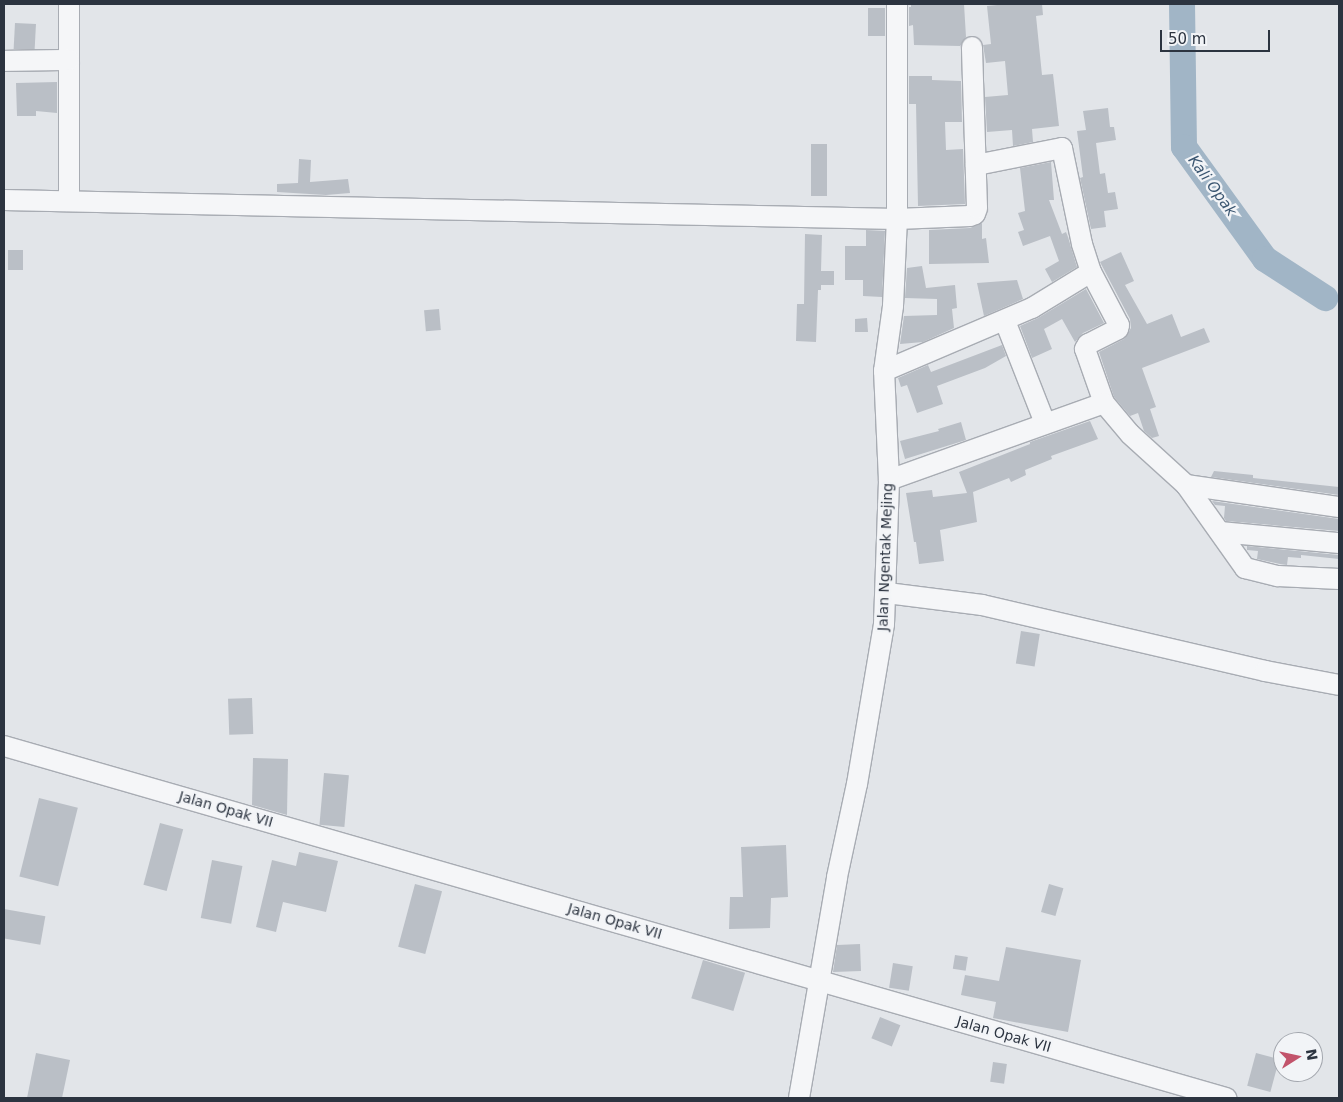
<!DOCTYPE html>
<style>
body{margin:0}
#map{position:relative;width:1343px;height:1102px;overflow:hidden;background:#e2e5e9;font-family:"DejaVu Sans",sans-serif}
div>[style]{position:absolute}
.river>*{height:26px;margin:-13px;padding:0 13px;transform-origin:13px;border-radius:13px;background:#a1b5c6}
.building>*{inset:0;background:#babfc6;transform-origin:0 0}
.roads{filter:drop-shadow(1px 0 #a8acb3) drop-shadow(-1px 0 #a8acb3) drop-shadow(0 1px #a8acb3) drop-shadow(0 -1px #a8acb3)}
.minor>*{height:20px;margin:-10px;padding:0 10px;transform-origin:10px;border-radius:10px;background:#f5f6f8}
span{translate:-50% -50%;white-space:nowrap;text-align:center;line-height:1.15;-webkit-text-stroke:4.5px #f2f4f7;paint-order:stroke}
.street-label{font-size:14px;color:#2c3440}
.water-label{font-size:15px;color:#3a5570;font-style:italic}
.frame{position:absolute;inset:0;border:5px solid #2c3440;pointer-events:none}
.north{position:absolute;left:1273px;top:1032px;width:50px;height:50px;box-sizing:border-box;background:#f2f4f7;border:1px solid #a3a7ae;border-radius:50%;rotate:80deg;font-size:14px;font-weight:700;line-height:20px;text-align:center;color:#2c3440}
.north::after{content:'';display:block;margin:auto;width:18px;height:22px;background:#c2536b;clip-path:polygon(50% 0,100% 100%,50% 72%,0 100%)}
.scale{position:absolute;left:1160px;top:30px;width:110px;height:22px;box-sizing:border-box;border:2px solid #2c3440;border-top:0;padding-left:6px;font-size:15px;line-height:18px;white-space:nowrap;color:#2c3440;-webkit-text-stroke:4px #f2f4f7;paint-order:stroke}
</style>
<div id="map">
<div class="river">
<div style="left:1182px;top:4px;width:143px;rotate:89.2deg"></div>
<div style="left:1184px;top:147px;width:138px;rotate:54.1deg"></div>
<div style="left:1265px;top:259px;width:72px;rotate:33deg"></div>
</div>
<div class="building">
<div style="clip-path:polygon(911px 4px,964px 4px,966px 37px,960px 46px,914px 45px,913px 25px,909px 26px,909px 7px,911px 7px)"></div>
<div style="clip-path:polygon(1007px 4px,1042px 4px,1043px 15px,1036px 16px,1042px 75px,1053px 74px,1059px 126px,1032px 129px,1033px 142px,1013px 146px,1012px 130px,987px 132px,985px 97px,1008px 95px,1005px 61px,986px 63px,983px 45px,991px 44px,987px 6px)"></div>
<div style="left:885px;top:8px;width:28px;height:17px;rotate:90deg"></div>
<div style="left:15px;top:23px;width:21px;height:26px;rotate:3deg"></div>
<div style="clip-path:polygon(909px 76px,932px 76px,932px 80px,961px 81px,962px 122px,945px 122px,946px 150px,963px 149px,965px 204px,918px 206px,916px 104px,909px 104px)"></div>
<div style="clip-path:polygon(57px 82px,57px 113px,36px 111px,36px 116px,17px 116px,16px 83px)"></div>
<div style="clip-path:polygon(1108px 108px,1110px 127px,1114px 127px,1116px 140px,1096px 143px,1100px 174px,1105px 173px,1108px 193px,1115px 192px,1118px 209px,1104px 211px,1106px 227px,1091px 229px,1080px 178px,1083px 177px,1077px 131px,1086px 130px,1083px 111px)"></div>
<div style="left:811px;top:144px;width:16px;height:52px"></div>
<div style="clip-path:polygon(299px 159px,311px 160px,310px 182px,348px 179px,350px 193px,326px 195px,277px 192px,277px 184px,298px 183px)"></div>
<div style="clip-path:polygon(1051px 162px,1054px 200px,1049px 200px,1062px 234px,1066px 232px,1068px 237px,1077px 267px,1052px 282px,1045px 269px,1059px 261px,1050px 236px,1023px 246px,1018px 232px,1024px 230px,1018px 213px,1025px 211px,1020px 168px)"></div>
<div style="clip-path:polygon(982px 223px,982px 239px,986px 238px,989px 263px,929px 264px,929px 230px,970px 228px)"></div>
<div style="clip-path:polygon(866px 230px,885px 231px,882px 297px,863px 296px,863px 280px,845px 280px,845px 246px,866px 246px)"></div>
<div style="clip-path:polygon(805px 234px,822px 235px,821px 271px,834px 271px,834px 285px,821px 285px,821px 290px,818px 290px,816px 342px,796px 341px,797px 304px,804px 304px)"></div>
<div style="left:8px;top:250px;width:15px;height:20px"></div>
<div style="clip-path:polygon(1121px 252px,1134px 281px,1125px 285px,1147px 324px,1172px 314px,1181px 337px,1204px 328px,1210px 342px,1142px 368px,1156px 407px,1150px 409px,1159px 436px,1152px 438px,1144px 431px,1138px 413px,1130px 416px,1114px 397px,1099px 352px,1124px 339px,1131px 328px,1130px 319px,1100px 262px)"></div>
<div style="clip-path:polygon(922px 266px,926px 288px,955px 285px,957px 308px,952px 309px,954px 328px,923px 342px,900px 344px,904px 316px,937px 315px,937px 299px,905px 298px,907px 268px)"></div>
<div style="clip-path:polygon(1017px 280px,1023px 299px,984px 316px,977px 283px)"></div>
<div style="clip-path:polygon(1086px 289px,1104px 323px,1083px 333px,1075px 342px,1062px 319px,1044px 329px,1052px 349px,1032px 358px,1020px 326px,1038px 318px)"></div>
<div style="left:439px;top:309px;width:21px;height:15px;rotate:85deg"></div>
<div style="clip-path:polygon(867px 318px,868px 332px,855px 332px,855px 319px)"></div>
<div style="clip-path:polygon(1002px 345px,1006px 356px,985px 368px,937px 386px,943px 404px,917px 413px,907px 385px,901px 387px,898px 378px,928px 365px,931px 372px)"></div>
<div style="clip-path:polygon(1090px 421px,1098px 439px,1051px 456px,1052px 459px,1025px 470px,1026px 475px,1011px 482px,1009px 478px,973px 492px,977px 522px,940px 530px,944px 561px,919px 564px,916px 542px,914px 542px,906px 493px,932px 490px,933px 497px,967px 493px,959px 472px,1030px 444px,1030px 442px)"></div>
<div style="clip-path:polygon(961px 422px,966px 440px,905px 459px,900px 441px,939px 431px,938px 429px)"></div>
<div style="clip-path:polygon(1214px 471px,1253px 475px,1253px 478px,1339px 487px,1339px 495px,1211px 477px)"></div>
<div style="clip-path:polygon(1212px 501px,1339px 519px,1339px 531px,1226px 521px,1224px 518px,1225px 506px,1215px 505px)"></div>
<div style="clip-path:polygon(1247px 546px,1339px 555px,1339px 559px,1301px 555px,1301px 558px,1288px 557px,1287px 565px,1280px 564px,1257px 559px,1258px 551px,1247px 550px)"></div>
<div style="left:1021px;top:631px;width:19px;height:33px;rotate:9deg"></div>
<div style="left:252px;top:698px;width:36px;height:24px;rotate:88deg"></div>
<div style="clip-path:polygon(253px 758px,288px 759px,287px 815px,252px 805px)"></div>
<div style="left:324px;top:773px;width:25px;height:52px;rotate:5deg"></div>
<div style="left:39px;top:798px;width:40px;height:81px;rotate:14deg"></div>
<div style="left:160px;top:823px;width:24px;height:64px;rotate:15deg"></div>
<div style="clip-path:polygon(786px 845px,788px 897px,771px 898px,770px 928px,729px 929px,730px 897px,743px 897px,741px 847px)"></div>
<div style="clip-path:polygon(299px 852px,338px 861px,326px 912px,283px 902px,276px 932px,256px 927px,272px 860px,296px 866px)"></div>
<div style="left:212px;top:860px;width:31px;height:59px;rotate:11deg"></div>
<div style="left:415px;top:884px;width:28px;height:65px;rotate:15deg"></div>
<div style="left:1049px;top:884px;width:15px;height:29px;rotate:16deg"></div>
<div style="left:4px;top:909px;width:42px;height:29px;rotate:10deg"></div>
<div style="clip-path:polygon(860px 944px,861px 971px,833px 972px,837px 945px)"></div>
<div style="clip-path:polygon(1006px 947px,1081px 960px,1068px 1032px,993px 1018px,996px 1002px,961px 995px,965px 975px,999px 981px)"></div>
<div style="left:955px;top:955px;width:13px;height:14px;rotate:9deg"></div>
<div style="left:703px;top:960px;width:44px;height:40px;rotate:17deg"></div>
<div style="left:893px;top:963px;width:20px;height:25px;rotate:9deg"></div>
<div style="left:880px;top:1017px;width:22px;height:23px;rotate:22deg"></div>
<div style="clip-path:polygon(36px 1053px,70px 1060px,62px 1098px,27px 1098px)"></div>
<div style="left:1256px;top:1053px;width:24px;height:34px;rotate:15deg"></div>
<div style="left:993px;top:1062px;width:14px;height:20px;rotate:8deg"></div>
</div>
<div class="roads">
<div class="minor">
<div style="left:69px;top:4px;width:197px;rotate:90deg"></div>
<div style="left:4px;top:61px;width:65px;rotate:-0.9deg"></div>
<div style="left:4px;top:200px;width:893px;rotate:1.22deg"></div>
<div style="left:897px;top:219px;width:73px;rotate:-2.4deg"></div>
<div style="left:970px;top:216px;width:5px;rotate:-22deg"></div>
<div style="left:975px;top:214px;width:6px;rotate:-72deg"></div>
<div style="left:977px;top:208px;width:161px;rotate:-91.8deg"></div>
<div style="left:1091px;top:272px;width:60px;rotate:62.2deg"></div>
<div style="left:1119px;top:325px;width:4px;rotate:104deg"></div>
<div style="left:1118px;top:329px;width:34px;rotate:153deg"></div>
<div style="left:1088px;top:344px;width:6px;rotate:121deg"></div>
<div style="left:1085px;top:349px;width:57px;rotate:70.6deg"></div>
<div style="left:1104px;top:403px;width:40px;rotate:50deg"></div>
<div style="left:1130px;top:434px;width:76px;rotate:42.3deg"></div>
<div style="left:1186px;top:485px;width:102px;rotate:54.6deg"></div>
<div style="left:1245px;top:568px;width:34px;rotate:14deg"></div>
<div style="left:1278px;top:576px;width:61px;rotate:2.8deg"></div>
<div style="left:1005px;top:321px;width:110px;rotate:68.6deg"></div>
<div style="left:884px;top:371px;width:161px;rotate:-23.1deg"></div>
<div style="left:1032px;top:308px;width:69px;rotate:-31.4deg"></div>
<div style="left:1091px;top:272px;width:29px;rotate:-108deg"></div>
<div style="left:1082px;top:244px;width:98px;rotate:-101.8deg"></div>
<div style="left:1062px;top:148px;width:88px;rotate:168.8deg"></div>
<div style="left:889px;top:480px;width:228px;rotate:-19.7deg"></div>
<div style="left:1186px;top:485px;width:155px;rotate:8.2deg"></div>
<div style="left:1220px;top:532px;width:120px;rotate:5.3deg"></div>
<div style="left:887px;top:593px;width:96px;rotate:7.2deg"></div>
<div style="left:982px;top:605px;width:291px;rotate:13.1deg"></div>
<div style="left:1265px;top:671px;width:75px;rotate:10.7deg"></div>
<div style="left:4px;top:746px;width:1272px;rotate:16.07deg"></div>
<div style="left:799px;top:1098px;width:224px;rotate:-80.2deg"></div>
<div style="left:837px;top:877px;width:95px;rotate:-77.9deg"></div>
<div style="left:857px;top:784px;width:162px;rotate:-80.4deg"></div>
<div style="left:884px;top:624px;width:144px;rotate:-88deg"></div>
<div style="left:889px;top:480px;width:109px;rotate:-92.6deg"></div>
<div style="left:884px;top:371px;width:66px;rotate:-82.1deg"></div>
<div style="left:893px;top:306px;width:87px;rotate:-87.4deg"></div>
<div style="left:897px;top:219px;width:215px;rotate:-90deg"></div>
</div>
</div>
<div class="street-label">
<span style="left:885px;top:557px;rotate:-88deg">Jalan Ngentak Mejing</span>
<span style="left:226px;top:809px;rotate:16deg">Jalan Opak VII</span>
<span style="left:615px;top:921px;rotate:16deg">Jalan Opak VII</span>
<span style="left:1004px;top:1034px;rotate:16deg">Jalan Opak VII</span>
</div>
<div class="water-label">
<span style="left:1212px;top:186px;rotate:54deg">Kali Opak</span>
</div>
<div class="frame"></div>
<div class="north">N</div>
<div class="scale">50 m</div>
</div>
